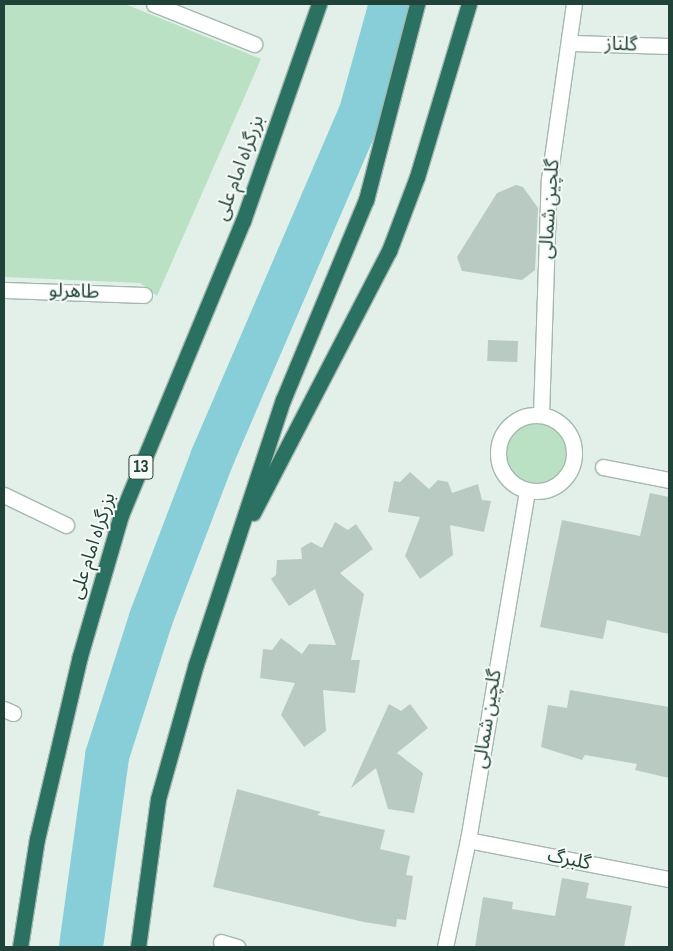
<!DOCTYPE html>
<meta charset="utf-8">
<style>
body{margin:0}
#map{position:relative;width:673px;height:951px;overflow:hidden;background:#e3efe9;font-family:"Sofia Sans Condensed","Noto Sans Arabic",sans-serif}
div>[style]{position:absolute}
.green>*{inset:0;background:#bbe1c4}
.round{border-radius:50%}
.river>*{height:44px;margin:-22px;padding:0 22px;transform-origin:22px;border-radius:22px;background:#87ced8}
.building>*{inset:0;background:#b8cac2;transform-origin:0 0}
.roads{filter:drop-shadow(1px 0 #a5b8b0) drop-shadow(-1px 0 #a5b8b0) drop-shadow(0 1px #a5b8b0) drop-shadow(0 -1px #a5b8b0)}
.street>*{height:15px;margin:-7.5px;padding:0 7.5px;transform-origin:7.5px;border-radius:7.5px;background:#fff}
.secondary>*{height:15px;margin:-7.5px;padding:0 7.5px;transform-origin:7.5px;border-radius:7.5px;background:#fff}
.secondary>.ring{margin:-7.5px;padding:0;box-sizing:content-box;background:none;border:15px solid #fff;border-radius:50%}
.highway>*{height:15px;margin:-7.5px;padding:0 7.5px;transform-origin:7.5px;border-radius:7.5px;background:#2a7161}
span{translate:-50% -50%;white-space:nowrap;text-align:center;line-height:1.15;-webkit-text-stroke:4px #f5faf7;paint-order:stroke}
.shield-label span{padding:1px 4px;background:#f5faf7;border:1px solid;border-radius:4px;-webkit-text-stroke-width:0}
.shield-label{font-size:18px;color:#214238;font-weight:700}
.street-label{font-size:19px;color:#214238}
.frame{position:absolute;inset:0;border:5px solid #214238;pointer-events:none}
</style>
<div id="map">
<div class="green">
<div style="clip-path:polygon(4px 4px,125px 4px,261px 59px,157px 296px,140px 283px,4px 277px)"></div>
<div class="round" style="left:505px;top:422px;width:62px;height:62px"></div>
</div>
<div class="river">
<div style="left:81px;top:947px;width:193px;rotate:-82.2deg"></div>
<div style="left:107px;top:756px;width:145px;rotate:-72.3deg"></div>
<div style="left:151px;top:618px;width:171px;rotate:-69.1deg"></div>
<div style="left:212px;top:458px;width:377px;rotate:-66.7deg"></div>
<div style="left:361px;top:112px;width:112px;rotate:-74.5deg"></div>
</div>
<div class="building">
<div style="clip-path:polygon(516px 185px,523px 187px,538px 208px,535px 270px,522px 280px,462px 271px,457px 257px,497px 193px)"></div>
<div style="left:488px;top:340px;width:30px;height:21px;rotate:2deg"></div>
<div style="clip-path:polygon(410px 472px,429px 489px,438px 480px,448px 482px,452px 493px,478px 484px,482px 500px,491px 501px,484px 532px,450px 525px,453px 555px,420px 579px,405px 556px,420px 517px,388px 512px,394px 481px,400px 482px)"></div>
<div style="clip-path:polygon(650px 493px,669px 497px,669px 634px,607px 620px,603px 639px,540px 627px,562px 520px,640px 536px)"></div>
<div style="clip-path:polygon(335px 522px,348px 530px,356px 524px,373px 549px,340px 573px,364px 594px,351px 660px,360px 660px,355px 693px,323px 690px,326px 731px,304px 747px,281px 715px,295px 683px,260px 678px,263px 649px,272px 650px,281px 638px,302px 654px,309px 644px,336px 645px,315px 589px,289px 606px,271px 579px,276px 575px,277px 560px,302px 559px,301px 548px,311px 542px,322px 548px)"></div>
<div style="clip-path:polygon(570px 690px,669px 707px,669px 778px,635px 770px,637px 764px,585px 755px,582px 760px,541px 747px,548px 705px,567px 708px)"></div>
<div style="clip-path:polygon(389px 704px,401px 711px,410px 704px,428px 728px,397px 753px,423px 773px,414px 813px,388px 809px,376px 768px,351px 788px)"></div>
<div style="clip-path:polygon(237px 789px,321px 812px,317px 815px,385px 830px,380px 849px,410px 856px,406px 875px,413px 876px,406px 920px,397px 919px,396px 927px,364px 922px,213px 887px)"></div>
<div style="clip-path:polygon(562px 878px,589px 883px,586px 898px,632px 906px,624px 947px,475px 947px,483px 897px,513px 902px,512px 909px,555px 916px)"></div>
</div>
<div class="roads">
<div class="street">
<div style="left:154px;top:4px;width:108px;rotate:21.8deg"></div>
<div style="left:572px;top:43px;width:97px;rotate:1.8deg"></div>
<div style="left:4px;top:290px;width:140px;rotate:2deg"></div>
<div style="left:603px;top:467px;width:67px;rotate:11.1deg"></div>
<div style="left:4px;top:495px;width:69px;rotate:25.8deg"></div>
<div style="left:4px;top:709px;width:10px;rotate:24deg"></div>
<div style="left:468px;top:840px;width:205px;rotate:11deg"></div>
<div style="left:221px;top:942px;width:17px;rotate:17deg"></div>
</div>
<div class="secondary">
<div style="left:541px;top:415px;width:236px;rotate:-88.1deg"></div>
<div style="left:549px;top:179px;width:177px;rotate:-81.9deg"></div>
<div class="ring" style="left:498px;top:415px;width:61px;height:61px"></div>
<div style="left:445px;top:947px;width:109px;rotate:-77.9deg"></div>
<div style="left:468px;top:840px;width:355px;rotate:-80.4deg"></div>
</div>
<div class="highway">
<div style="left:253px;top:513px;width:295px;rotate:-62.6deg"></div>
<div style="left:389px;top:251px;width:79px;rotate:-69.3deg"></div>
<div style="left:417px;top:177px;width:181px;rotate:-73.3deg"></div>
<div style="left:20px;top:947px;width:109px;rotate:-81.1deg"></div>
<div style="left:37px;top:839px;width:188px;rotate:-76.8deg"></div>
<div style="left:80px;top:656px;width:147px;rotate:-73.8deg"></div>
<div style="left:121px;top:515px;width:318px;rotate:-67.5deg"></div>
<div style="left:243px;top:221px;width:230px;rotate:-70.7deg"></div>
<div style="left:138px;top:947px;width:149px;rotate:-82.3deg"></div>
<div style="left:158px;top:799px;width:140px;rotate:-74.3deg"></div>
<div style="left:196px;top:664px;width:278px;rotate:-71.8deg"></div>
<div style="left:283px;top:400px;width:217px;rotate:-67.5deg"></div>
<div style="left:366px;top:200px;width:203px;rotate:-75.4deg"></div>
</div>
</div>
<div class="shield-label">
<span style="left:141px;top:467px">13</span>
</div>
<div class="street-label">
<span style="left:621px;top:45px;rotate:2deg">گلناز</span>
<span style="left:240px;top:168px;rotate:-70deg">بزرگراه امام علی</span>
<span style="left:550px;top:209px;rotate:-86deg">گلچین شمالی</span>
<span style="left:74px;top:292px;rotate:2deg">طاهرلو</span>
<span style="left:93px;top:546px;rotate:-72deg">بزرگراه امام علی</span>
<span style="left:488px;top:719px;rotate:-81deg">گلچین شمالی</span>
<span style="left:569px;top:860px;rotate:11deg">گلبرگ</span>
</div>
<div class="frame"></div>
</div>
